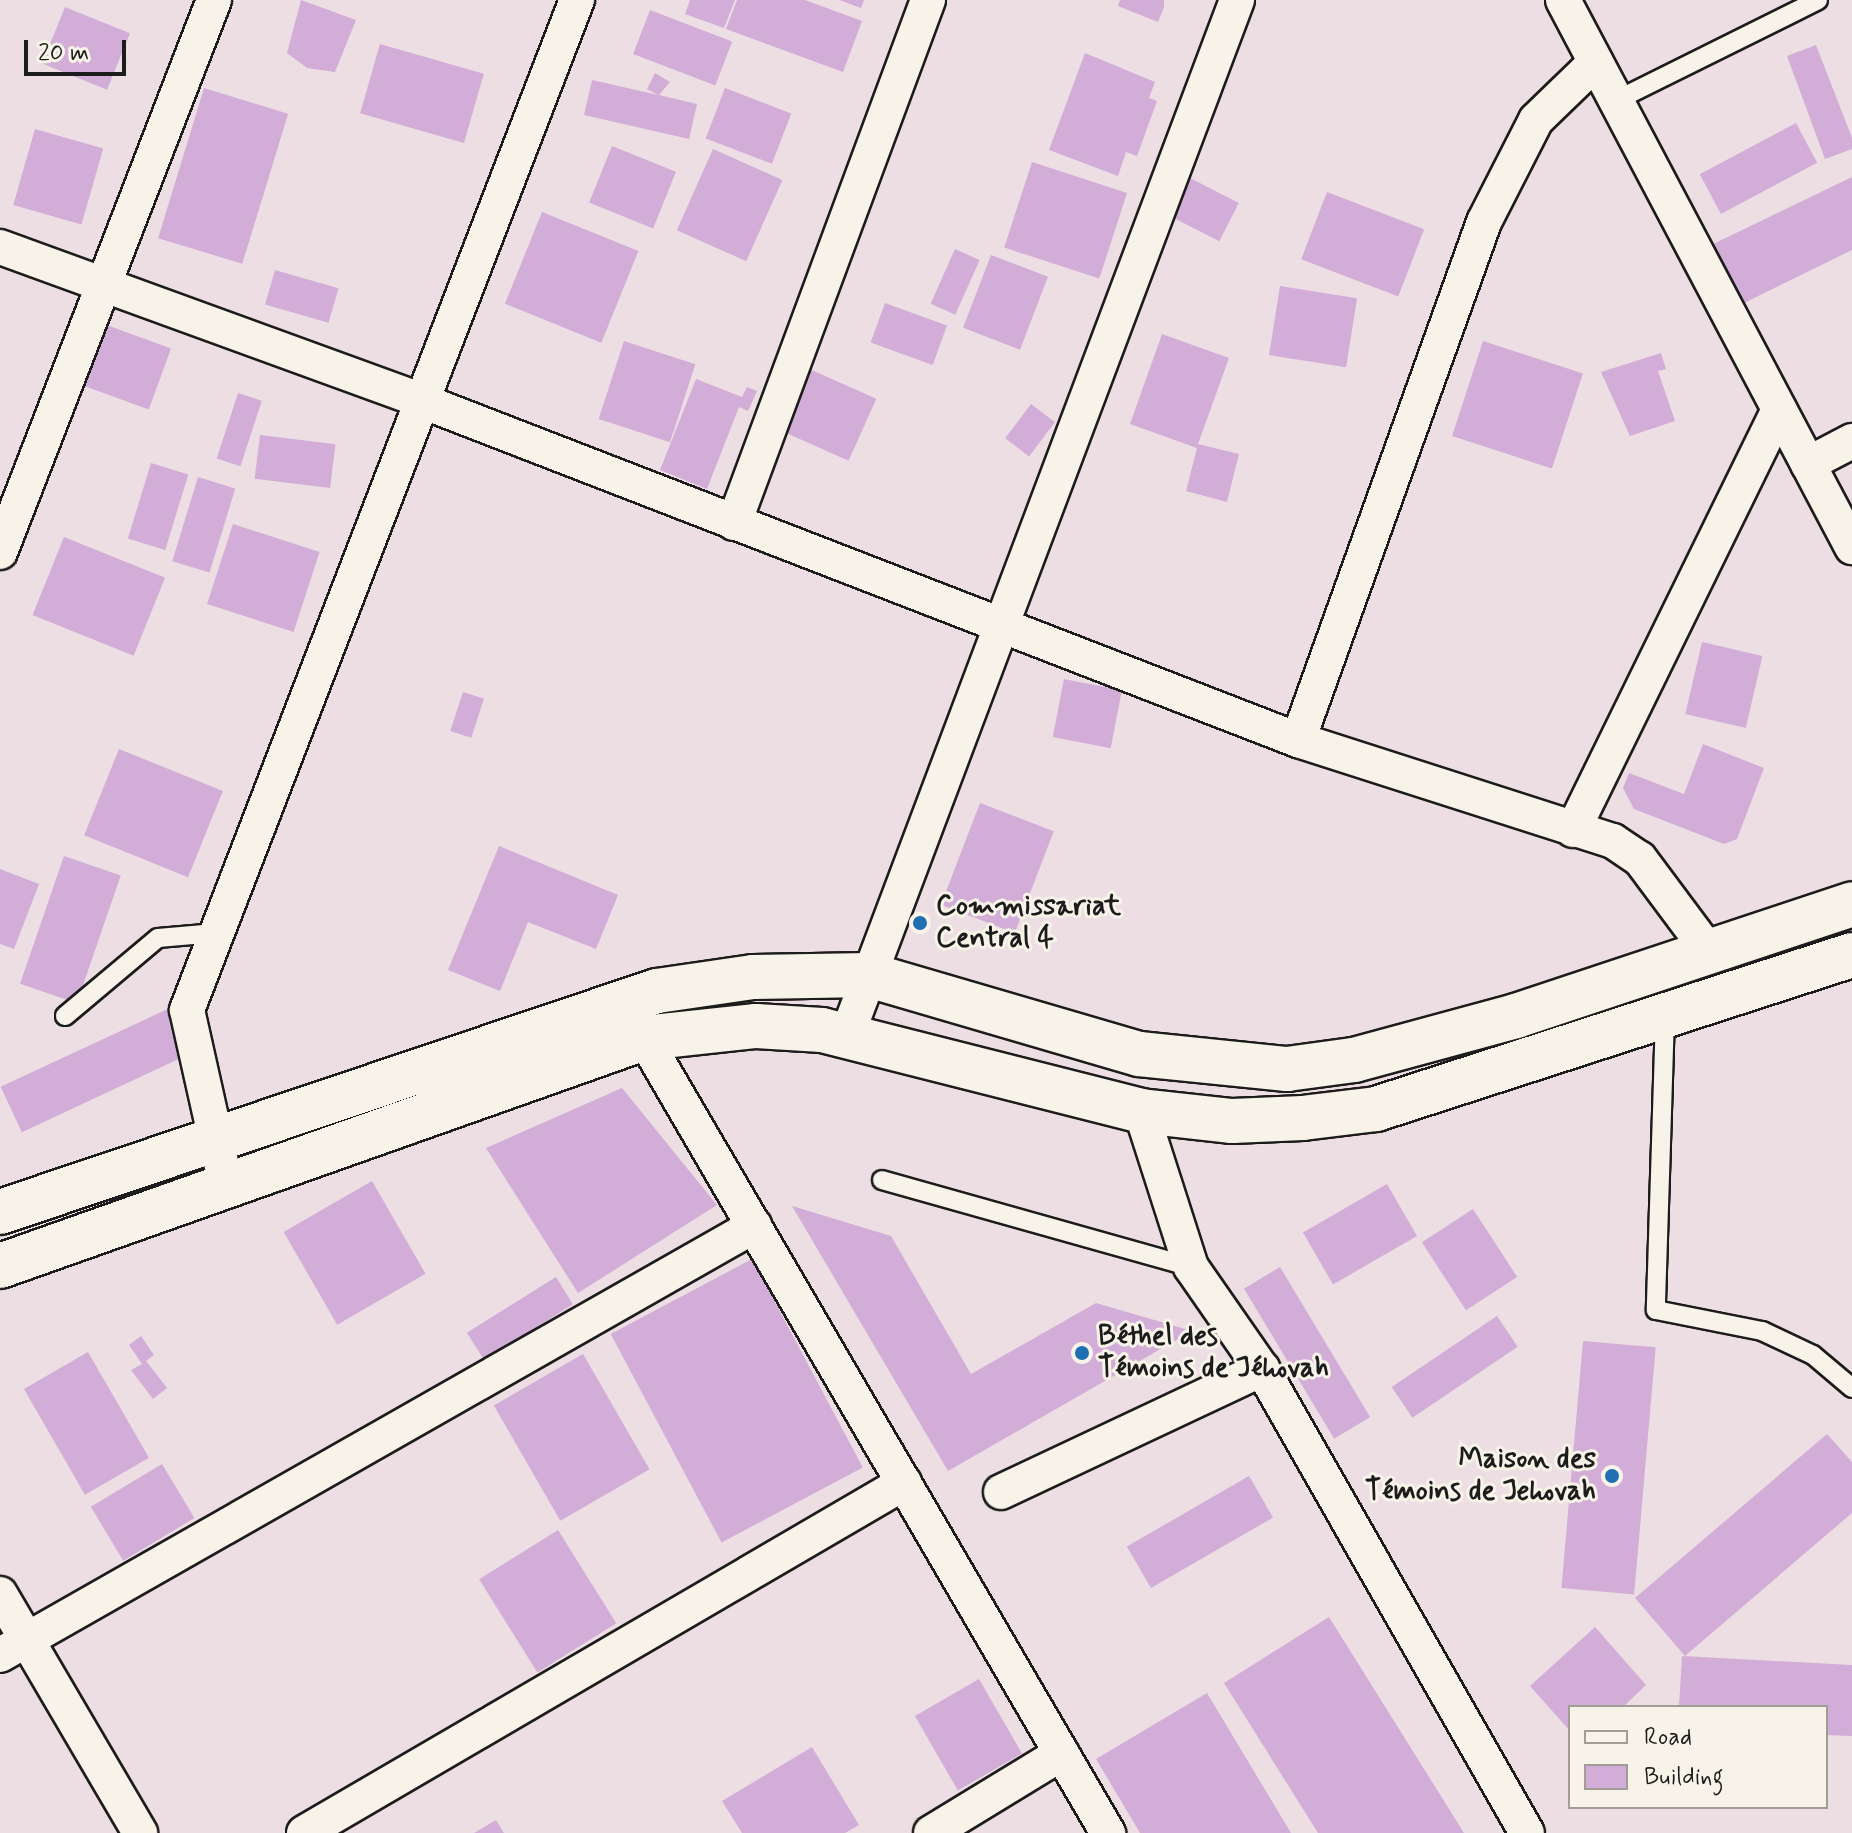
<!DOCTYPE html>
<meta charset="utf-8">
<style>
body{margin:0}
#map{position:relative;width:1852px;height:1833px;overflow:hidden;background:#ecdee3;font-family:Mynerve,sans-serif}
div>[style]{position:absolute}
.building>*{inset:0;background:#d2add7;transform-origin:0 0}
.roads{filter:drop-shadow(2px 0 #1c1c1c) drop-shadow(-2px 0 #1c1c1c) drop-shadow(0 2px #1c1c1c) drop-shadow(0 -2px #1c1c1c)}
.service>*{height:18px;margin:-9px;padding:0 9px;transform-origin:9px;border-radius:9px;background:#f7f3e8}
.minor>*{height:34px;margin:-17px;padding:0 17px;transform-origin:17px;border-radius:17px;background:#f7f3e8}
.secondary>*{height:44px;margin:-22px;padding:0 22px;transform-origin:22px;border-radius:22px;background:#f7f3e8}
.dots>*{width:22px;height:22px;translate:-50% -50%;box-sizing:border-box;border:4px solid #f7f3e8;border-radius:50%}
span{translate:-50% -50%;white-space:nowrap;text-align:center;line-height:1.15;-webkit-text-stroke:6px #f7f3e8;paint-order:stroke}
.poi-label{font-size:28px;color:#1c1c1c;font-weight:700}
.left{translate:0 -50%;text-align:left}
.right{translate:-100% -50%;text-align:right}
.legend{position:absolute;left:1568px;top:1705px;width:260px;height:104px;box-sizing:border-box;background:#f7f3e8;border:2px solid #9f9d96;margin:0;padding:10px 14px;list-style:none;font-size:24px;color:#1c1c1c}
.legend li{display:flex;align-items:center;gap:16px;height:40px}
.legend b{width:40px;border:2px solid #9f9d96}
.scale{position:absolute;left:24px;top:40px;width:102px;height:36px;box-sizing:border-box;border:4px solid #1c1c1c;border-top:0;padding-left:10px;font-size:24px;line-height:28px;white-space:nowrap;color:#1c1c1c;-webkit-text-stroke:6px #f7f3e8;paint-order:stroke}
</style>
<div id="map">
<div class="building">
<div style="clip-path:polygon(301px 0,356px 20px,335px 72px,307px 68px,287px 53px)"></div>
<div style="clip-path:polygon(690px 0,735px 0,724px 28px,685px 14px)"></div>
<div style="clip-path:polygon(737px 0,805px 0,862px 21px,843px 72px,726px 29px)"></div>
<div style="clip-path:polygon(839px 0,864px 0,861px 8px)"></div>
<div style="clip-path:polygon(1120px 0,1164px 0,1164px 7px,1158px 22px,1118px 6px)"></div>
<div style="left:65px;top:7px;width:70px;height:61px;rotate:22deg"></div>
<div style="left:650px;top:10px;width:88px;height:47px;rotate:21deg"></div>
<div style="left:380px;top:44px;width:108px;height:72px;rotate:16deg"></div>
<div style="clip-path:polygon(1816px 45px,1852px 138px,1852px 149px,1825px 159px,1787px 56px)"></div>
<div style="clip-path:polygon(1085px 53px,1155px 82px,1149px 98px,1157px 101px,1137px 156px,1126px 152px,1118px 176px,1049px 150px)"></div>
<div style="clip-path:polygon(655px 73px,670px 82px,659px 95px,697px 104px,689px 139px,584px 115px,592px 80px,658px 95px,647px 89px)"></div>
<div style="left:204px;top:88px;width:88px;height:157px;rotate:17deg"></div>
<div style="left:725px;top:88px;width:71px;height:54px;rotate:21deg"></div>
<div style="left:1796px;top:123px;width:45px;height:109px;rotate:62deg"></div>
<div style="left:35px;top:129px;width:71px;height:79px;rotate:16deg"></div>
<div style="left:612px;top:146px;width:69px;height:61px;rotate:22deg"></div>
<div style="left:713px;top:149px;width:76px;height:89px;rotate:24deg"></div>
<div style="left:1032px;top:162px;width:100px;height:90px;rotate:18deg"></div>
<div style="left:1188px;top:177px;width:57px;height:43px;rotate:27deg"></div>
<div style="clip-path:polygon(1852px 177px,1852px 250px,1738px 306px,1709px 246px)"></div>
<div style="left:1327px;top:192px;width:104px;height:72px;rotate:21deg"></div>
<div style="left:542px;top:212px;width:104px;height:99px;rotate:22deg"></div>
<div style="left:955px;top:249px;width:27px;height:60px;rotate:24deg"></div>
<div style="left:991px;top:255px;width:61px;height:78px;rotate:21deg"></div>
<div style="left:275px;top:270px;width:66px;height:36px;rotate:16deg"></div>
<div style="left:1280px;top:286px;width:78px;height:70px;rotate:9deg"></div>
<div style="left:885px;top:303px;width:66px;height:42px;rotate:20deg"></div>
<div style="left:93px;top:320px;width:83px;height:65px;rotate:20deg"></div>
<div style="clip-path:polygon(1162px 334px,1229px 358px,1198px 444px,1239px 454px,1227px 502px,1186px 491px,1197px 448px,1130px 424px)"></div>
<div style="left:624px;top:341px;width:75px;height:82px;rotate:18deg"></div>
<div style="left:1483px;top:341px;width:105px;height:100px;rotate:18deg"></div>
<div style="clip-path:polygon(1661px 353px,1666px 369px,1658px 371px,1675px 421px,1630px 436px,1601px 372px)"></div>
<div style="left:805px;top:367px;width:78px;height:68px;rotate:24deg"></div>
<div style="clip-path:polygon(696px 379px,742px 397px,747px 387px,757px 391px,748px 411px,739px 407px,707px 489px,660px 470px)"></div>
<div style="left:238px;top:393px;width:25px;height:69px;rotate:18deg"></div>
<div style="left:1031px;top:404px;width:30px;height:43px;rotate:37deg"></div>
<div style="left:260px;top:435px;width:76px;height:44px;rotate:7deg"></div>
<div style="left:151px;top:463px;width:39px;height:79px;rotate:17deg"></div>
<div style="left:198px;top:477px;width:39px;height:88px;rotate:17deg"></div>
<div style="left:233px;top:524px;width:91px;height:84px;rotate:18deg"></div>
<div style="left:64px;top:537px;width:109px;height:84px;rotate:22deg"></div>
<div style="left:1702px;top:642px;width:62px;height:74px;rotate:13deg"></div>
<div style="left:1064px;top:679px;width:59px;height:59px;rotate:11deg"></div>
<div style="left:463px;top:692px;width:22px;height:41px;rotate:18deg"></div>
<div style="clip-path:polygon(1703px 744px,1764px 768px,1737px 839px,1724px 844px,1634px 809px,1623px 788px,1629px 773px,1684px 794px)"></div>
<div style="left:119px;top:749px;width:112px;height:93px;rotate:22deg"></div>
<div style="left:980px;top:803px;width:79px;height:109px;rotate:21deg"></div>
<div style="clip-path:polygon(499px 846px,618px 895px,596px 949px,528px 922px,500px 991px,448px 970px)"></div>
<div style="left:64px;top:856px;width:60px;height:135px;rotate:19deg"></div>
<div style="clip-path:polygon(0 869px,39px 884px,14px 949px,0 944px)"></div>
<div style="left:172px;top:1007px;width:50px;height:189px;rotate:65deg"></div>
<div style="clip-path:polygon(622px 1088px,717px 1205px,578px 1293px,486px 1148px)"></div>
<div style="left:372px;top:1181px;width:107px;height:102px;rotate:60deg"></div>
<div style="left:1387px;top:1184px;width:60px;height:97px;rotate:60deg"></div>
<div style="clip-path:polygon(792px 1206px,891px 1236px,971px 1374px,1096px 1303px,1192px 1331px,948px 1471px)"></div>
<div style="left:1473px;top:1209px;width:81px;height:61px;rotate:57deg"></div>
<div style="left:752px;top:1259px;width:236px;height:160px;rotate:62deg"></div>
<div style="left:1280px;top:1267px;width:175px;height:42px;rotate:59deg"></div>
<div style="left:556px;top:1277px;width:32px;height:105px;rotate:58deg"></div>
<div style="left:1497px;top:1316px;width:37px;height:127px;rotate:56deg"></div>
<div style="clip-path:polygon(141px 1336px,154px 1355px,146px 1361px,167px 1388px,153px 1399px,131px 1370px,142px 1364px,129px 1345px)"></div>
<div style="left:1583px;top:1341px;width:73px;height:248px;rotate:5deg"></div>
<div style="left:88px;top:1352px;width:122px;height:74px;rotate:60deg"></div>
<div style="left:583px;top:1354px;width:133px;height:103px;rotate:60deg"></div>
<div style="clip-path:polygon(1827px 1434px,1852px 1462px,1852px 1513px,1685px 1656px,1635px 1598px)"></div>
<div style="left:162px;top:1464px;width:63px;height:83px;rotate:59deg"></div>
<div style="left:1249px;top:1476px;width:48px;height:141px;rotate:60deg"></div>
<div style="left:558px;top:1530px;width:110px;height:93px;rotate:58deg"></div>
<div style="clip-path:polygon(1329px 1617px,1464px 1833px,1318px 1833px,1224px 1683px)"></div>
<div style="clip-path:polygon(1595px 1627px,1646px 1685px,1623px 1707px,1570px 1707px,1570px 1731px,1530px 1686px)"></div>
<div style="clip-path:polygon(1682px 1656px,1852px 1665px,1852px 1736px,1826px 1735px,1826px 1707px,1679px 1707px)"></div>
<div style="left:979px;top:1679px;width:86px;height:74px;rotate:60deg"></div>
<div style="clip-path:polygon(1207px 1693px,1291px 1833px,1140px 1833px,1096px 1759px)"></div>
<div style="clip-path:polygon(812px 1747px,859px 1825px,845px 1833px,742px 1833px,722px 1801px)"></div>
<div style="clip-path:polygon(496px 1820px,504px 1833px,474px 1833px)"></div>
</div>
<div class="roads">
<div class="service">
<div style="left:1619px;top:99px;width:222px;rotate:-26.4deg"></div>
<div style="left:65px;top:1016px;width:121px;rotate:-40deg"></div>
<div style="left:158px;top:938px;width:58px;rotate:-4.9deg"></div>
<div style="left:1665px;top:1016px;width:294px;rotate:91.8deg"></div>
<div style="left:1656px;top:1310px;width:108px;rotate:11.2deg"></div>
<div style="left:1762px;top:1331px;width:56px;rotate:25.2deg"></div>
<div style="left:1813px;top:1355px;width:51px;rotate:40.2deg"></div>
<div style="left:882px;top:1180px;width:321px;rotate:15.7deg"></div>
</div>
<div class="minor">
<div style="left:1563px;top:0;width:619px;rotate:62.15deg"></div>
<div style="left:0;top:247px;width:449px;rotate:20deg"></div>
<div style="left:422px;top:401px;width:939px;rotate:21.16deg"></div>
<div style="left:1298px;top:740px;width:331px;rotate:17.8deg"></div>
<div style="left:1613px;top:841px;width:32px;rotate:34deg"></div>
<div style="left:1640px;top:859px;width:117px;rotate:53.3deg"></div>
<div style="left:1808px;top:464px;width:50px;rotate:-27.6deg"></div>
<div style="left:734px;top:523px;width:558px;rotate:-69.65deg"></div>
<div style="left:0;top:552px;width:592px;rotate:-68.81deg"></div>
<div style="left:1298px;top:740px;width:550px;rotate:-70.25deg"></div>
<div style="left:1484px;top:222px;width:114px;rotate:-63deg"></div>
<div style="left:1536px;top:120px;width:83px;rotate:-44deg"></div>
<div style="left:1573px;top:830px;width:468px;rotate:-63.9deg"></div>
<div style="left:847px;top:1035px;width:1106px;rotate:-69.35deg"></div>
<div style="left:644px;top:1038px;width:921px;rotate:59.73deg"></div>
<div style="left:1141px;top:1111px;width:164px;rotate:72.2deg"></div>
<div style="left:1191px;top:1267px;width:124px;rotate:55.2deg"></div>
<div style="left:1262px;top:1369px;width:534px;rotate:60.27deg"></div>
<div style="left:227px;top:1189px;width:183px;rotate:-102.6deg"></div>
<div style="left:187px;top:1010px;width:1083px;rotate:-68.89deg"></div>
<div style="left:1001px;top:1492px;width:289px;rotate:-25.2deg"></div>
<div style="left:0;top:1594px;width:277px;rotate:59.6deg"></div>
<div style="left:0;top:1655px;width:868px;rotate:-29.64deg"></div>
<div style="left:304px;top:1833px;width:695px;rotate:-30.26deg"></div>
<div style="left:931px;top:1833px;width:153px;rotate:-31.4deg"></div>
</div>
<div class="secondary">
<div style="left:0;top:1212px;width:693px;rotate:-18.59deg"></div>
<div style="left:657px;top:991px;width:97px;rotate:-8.3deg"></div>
<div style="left:753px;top:977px;width:116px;rotate:-1deg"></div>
<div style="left:869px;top:975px;width:281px;rotate:16.3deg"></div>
<div style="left:1139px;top:1054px;width:149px;rotate:5.8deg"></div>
<div style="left:1287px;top:1069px;width:68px;rotate:-7.7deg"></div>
<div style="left:1354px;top:1060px;width:168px;rotate:-15.2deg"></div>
<div style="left:1516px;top:1016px;width:354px;rotate:-18.4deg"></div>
<div style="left:0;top:1266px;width:683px;rotate:-19.5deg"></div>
<div style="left:644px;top:1038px;width:113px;rotate:-6.1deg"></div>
<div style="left:756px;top:1026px;width:66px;rotate:3.5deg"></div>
<div style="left:822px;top:1030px;width:329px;rotate:14.2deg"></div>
<div style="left:1141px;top:1111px;width:92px;rotate:6.3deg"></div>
<div style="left:1232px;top:1121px;width:71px;rotate:-2.4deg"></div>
<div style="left:1303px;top:1118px;width:74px;rotate:-7deg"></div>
<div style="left:1376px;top:1109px;width:500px;rotate:-17.93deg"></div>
</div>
</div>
<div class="dots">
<div style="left:920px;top:923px;background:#1f6fb2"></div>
<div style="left:1082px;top:1353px;background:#1f6fb2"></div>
<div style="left:1612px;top:1476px;background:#1f6fb2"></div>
</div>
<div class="poi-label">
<span class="left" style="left:936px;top:923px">Commissariat<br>Central 4</span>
<span class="left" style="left:1098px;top:1353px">Béthel des<br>Témoins de Jéhovah</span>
<span class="right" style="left:1596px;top:1476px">Maison des<br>Témoins de Jehovah</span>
</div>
<ul class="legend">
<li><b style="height:10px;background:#f7f3e8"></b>Road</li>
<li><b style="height:22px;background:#d2add7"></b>Building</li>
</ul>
<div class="scale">20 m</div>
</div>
